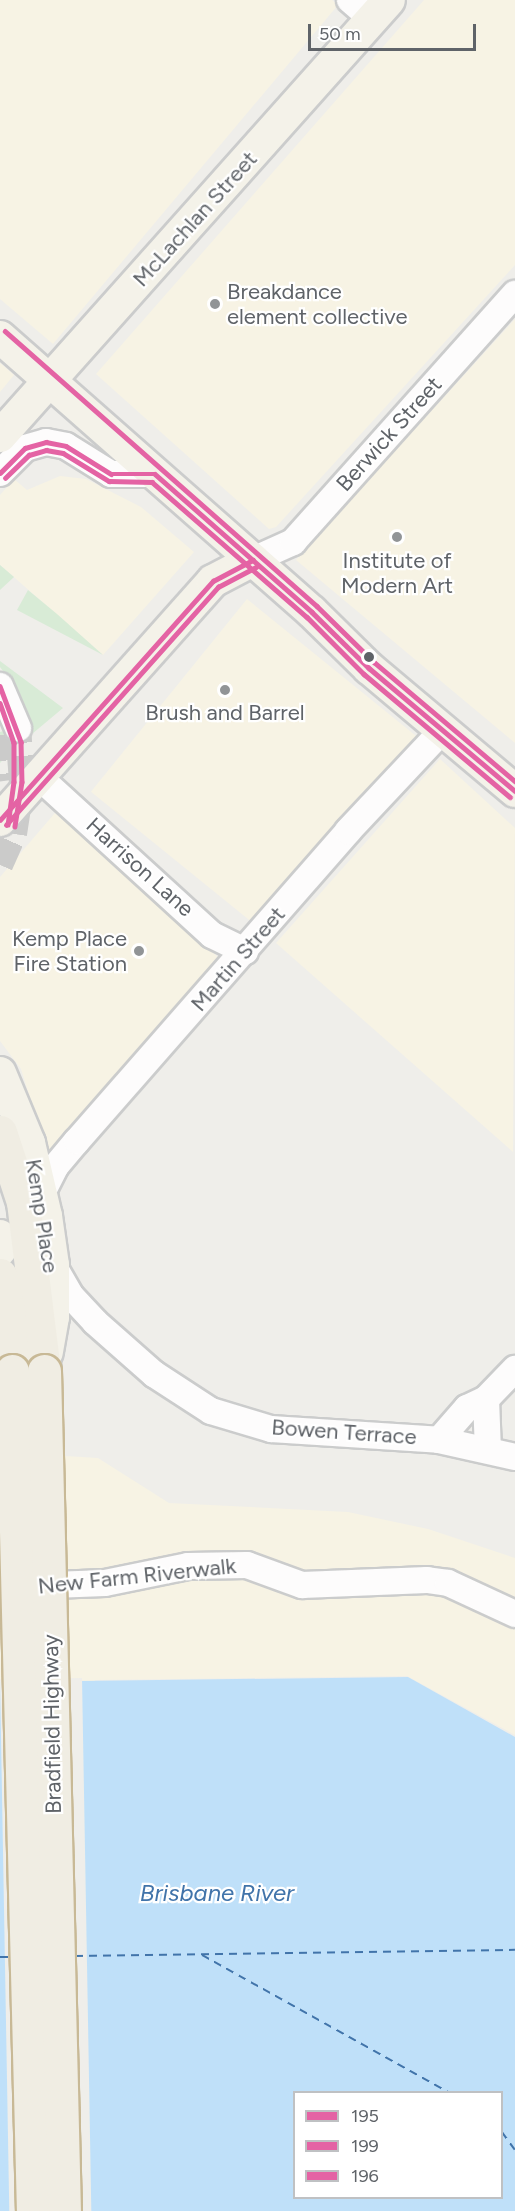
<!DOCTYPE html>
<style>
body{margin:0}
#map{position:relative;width:515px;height:2211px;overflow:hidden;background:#efeeea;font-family:Figtree,sans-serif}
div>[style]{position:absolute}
.commercial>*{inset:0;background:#f7f3e4;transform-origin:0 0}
.green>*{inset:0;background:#d8ebd6}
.water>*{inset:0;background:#bfe0f9}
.pier>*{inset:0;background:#efeeea;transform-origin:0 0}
.ferry>*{height:1.5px;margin-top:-0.75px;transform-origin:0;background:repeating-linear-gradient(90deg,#4174aa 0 8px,transparent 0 14px)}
.minor-tunnel>*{height:26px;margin-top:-13px;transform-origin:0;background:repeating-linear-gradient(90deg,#cbcbca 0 26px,transparent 0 39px)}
.roads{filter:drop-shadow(2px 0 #cbcccc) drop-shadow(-2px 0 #cbcccc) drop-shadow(0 2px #cbcccc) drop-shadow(0 -2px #cbcccc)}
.minor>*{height:26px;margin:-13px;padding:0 13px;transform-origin:13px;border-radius:13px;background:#fdfcfc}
.major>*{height:32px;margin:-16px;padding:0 16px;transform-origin:16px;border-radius:16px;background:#f4f2e9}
.highway>*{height:33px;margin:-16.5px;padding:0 16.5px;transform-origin:16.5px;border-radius:16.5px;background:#f0ede3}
.bridges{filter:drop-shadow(2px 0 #c8b996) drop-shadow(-2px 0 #c8b996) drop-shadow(0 2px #c8b996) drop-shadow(0 -2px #c8b996)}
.highway-bridge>*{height:33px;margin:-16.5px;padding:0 16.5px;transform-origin:16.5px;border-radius:16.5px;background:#f0ede3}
.bus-1>*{height:4.5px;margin:-2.25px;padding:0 2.25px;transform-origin:2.25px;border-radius:2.25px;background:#e463a4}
.bus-2>*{height:4.5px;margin:-2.25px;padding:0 2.25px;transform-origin:2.25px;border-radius:2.25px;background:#e463a4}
.bus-3>*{height:4.5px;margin:-2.25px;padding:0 2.25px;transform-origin:2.25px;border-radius:2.25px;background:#e463a4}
.dots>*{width:16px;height:16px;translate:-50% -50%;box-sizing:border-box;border:3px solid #fff;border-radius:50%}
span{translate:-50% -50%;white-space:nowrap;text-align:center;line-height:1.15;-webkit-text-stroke:4.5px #fff;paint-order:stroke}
.street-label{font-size:22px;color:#5f6368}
.poi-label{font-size:22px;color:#5f6368}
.left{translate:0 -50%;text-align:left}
.right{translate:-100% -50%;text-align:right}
.water-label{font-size:24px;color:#4174aa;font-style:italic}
.legend{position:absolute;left:293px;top:2091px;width:210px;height:108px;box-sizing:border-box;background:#fff;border:2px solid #bfc1c3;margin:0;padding:8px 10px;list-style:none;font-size:18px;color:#5f6368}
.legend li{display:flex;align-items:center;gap:12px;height:30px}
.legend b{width:30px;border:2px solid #bfc1c3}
.scale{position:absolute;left:308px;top:24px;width:168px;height:27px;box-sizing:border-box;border:3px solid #5f6368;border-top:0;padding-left:8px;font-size:18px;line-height:21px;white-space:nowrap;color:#5f6368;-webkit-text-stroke:4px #fff;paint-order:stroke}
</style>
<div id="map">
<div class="commercial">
<div style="clip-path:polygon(0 0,332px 0,338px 5px,53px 344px,0 299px)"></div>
<div style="clip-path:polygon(424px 0,515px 0,515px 265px,276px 527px,269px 529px,96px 374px)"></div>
<div style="clip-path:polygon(515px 319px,515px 743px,296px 560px)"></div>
<div style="clip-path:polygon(0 363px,14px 375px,0 392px)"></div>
<div style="clip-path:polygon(60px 476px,86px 479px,141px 507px,194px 552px,103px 655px,0 565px,0 495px,14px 479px,27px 490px)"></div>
<div style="left:247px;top:599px;width:218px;height:248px;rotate:39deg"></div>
<div style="clip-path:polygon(440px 759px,515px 828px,513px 1152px,276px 943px)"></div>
<div style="clip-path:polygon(55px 813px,218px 957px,47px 1153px,21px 1069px,0 1041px,0 877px)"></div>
<div style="clip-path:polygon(0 1452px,98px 1458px,169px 1503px,348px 1512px,428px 1529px,515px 1558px,515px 1735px,407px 1676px,95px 1680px,95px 1744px,0 1745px)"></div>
</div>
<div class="green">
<div style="clip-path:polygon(0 565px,14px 577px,0 590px)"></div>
<div style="clip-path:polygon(28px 590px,57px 614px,103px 655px,17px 610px)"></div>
<div style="clip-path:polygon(0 661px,63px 708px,32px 734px,24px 737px,0 763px,0 732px,30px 724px,20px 694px,0 667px)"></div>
</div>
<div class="water">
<div style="clip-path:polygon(evenodd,408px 1677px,515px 1737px,515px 2211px,0 2211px,0 1682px,408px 1677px,294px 2092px,502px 2092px,502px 2198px,294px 2198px,294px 2092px)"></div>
</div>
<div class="pier">
<div style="left:82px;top:1678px;width:533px;height:82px;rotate:89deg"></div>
</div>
<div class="ferry">
<div style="left:202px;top:1955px;width:282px;rotate:29.1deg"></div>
<div style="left:75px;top:1956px;width:440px;rotate:-0.8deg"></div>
<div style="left:0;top:1957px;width:10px"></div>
<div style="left:502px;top:2132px;width:22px;rotate:54deg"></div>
</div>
<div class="minor-tunnel">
<div style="left:0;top:735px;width:46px;rotate:82.6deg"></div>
<div style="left:0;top:865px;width:34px;rotate:-66deg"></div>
<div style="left:14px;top:834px;width:53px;rotate:-81.3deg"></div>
<div style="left:22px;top:782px;width:54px;rotate:-94.2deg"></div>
</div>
<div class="roads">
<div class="minor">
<div style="left:350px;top:0;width:29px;rotate:41deg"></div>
<div style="left:0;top:473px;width:35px;rotate:-45deg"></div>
<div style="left:25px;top:448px;width:22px;rotate:-16deg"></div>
<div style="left:46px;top:442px;width:20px;rotate:11deg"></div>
<div style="left:66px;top:446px;width:53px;rotate:31.9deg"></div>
<div style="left:111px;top:474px;width:44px"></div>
<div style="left:253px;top:560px;width:44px;rotate:-24.2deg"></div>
<div style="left:293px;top:542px;width:333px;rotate:-48.2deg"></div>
<div style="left:0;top:686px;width:46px;rotate:66.8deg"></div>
<div style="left:39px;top:777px;width:234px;rotate:42.4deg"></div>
<div style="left:212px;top:935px;width:37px;rotate:26deg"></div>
<div style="left:42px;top:1193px;width:29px;rotate:-63deg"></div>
<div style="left:55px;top:1167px;width:34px;rotate:-50deg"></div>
<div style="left:77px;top:1141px;width:412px;rotate:-48.8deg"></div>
<div style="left:348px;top:831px;width:137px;rotate:-46.8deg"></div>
<div style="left:53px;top:1265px;width:36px;rotate:60deg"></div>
<div style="left:71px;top:1296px;width:35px;rotate:47deg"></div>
<div style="left:95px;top:1322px;width:79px;rotate:41.4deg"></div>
<div style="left:154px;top:1374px;width:68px;rotate:33deg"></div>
<div style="left:211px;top:1411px;width:63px;rotate:16.7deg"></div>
<div style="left:271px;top:1429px;width:168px;rotate:3.7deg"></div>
<div style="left:439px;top:1440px;width:78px;rotate:12.6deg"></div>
<div style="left:486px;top:1399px;width:51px;rotate:87.8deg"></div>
<div style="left:439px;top:1440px;width:43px;rotate:-48.8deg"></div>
<div style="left:467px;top:1408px;width:21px;rotate:-25deg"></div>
<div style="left:486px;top:1399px;width:42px;rotate:-46deg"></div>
<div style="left:0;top:1587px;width:105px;rotate:-2.2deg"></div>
<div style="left:105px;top:1583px;width:85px;rotate:-11.6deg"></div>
<div style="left:188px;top:1566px;width:59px;rotate:-1deg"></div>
<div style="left:247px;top:1565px;width:59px;rotate:20deg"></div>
<div style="left:302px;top:1585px;width:125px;rotate:-2.3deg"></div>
<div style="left:427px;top:1580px;width:21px;rotate:8deg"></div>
<div style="left:448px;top:1583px;width:74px;rotate:24.8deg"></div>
</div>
<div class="major">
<div style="left:0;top:337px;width:416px;rotate:41.4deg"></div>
<div style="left:312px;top:612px;width:80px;rotate:44.5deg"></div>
<div style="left:369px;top:668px;width:191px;rotate:40.1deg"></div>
<div style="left:0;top:436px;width:584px;rotate:-48.26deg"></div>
<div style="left:0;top:820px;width:320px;rotate:-48.3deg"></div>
<div style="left:213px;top:581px;width:45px;rotate:-27.7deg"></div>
<div style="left:0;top:1073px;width:76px;rotate:67.5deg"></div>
<div style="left:29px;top:1143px;width:75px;rotate:76.9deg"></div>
<div style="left:46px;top:1216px;width:49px;rotate:81.9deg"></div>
<div style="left:53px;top:1265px;width:52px;rotate:90deg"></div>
<div style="left:53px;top:1317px;width:36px;rotate:100deg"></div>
<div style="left:0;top:1236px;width:14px;rotate:90deg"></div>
</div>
<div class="highway">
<div style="left:0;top:1132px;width:74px;rotate:71.8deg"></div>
<div style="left:23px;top:1202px;width:170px;rotate:82.9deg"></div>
<div style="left:0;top:1275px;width:35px;rotate:77deg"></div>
<div style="left:8px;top:1309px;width:62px;rotate:86.3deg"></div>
</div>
</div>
<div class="bridges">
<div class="highway-bridge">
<div style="left:12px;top:1371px;width:840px;rotate:88.57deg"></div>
<div style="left:44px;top:1371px;width:840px;rotate:88.64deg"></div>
</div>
</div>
<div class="bus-1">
<div style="left:0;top:473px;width:35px;rotate:-45deg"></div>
<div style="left:25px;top:448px;width:22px;rotate:-16deg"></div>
<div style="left:46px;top:442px;width:20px;rotate:11deg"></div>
<div style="left:66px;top:446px;width:53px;rotate:31.9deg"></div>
<div style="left:111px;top:474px;width:44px"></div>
<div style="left:155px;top:474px;width:209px;rotate:41.3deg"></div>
<div style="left:312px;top:612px;width:80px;rotate:44.5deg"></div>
<div style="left:369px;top:668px;width:191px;rotate:40.1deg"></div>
<div style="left:0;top:686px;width:60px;rotate:69.4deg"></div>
<div style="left:21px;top:742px;width:40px;rotate:88.6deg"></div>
<div style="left:22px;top:782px;width:45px;rotate:99deg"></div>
<div style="left:0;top:820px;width:320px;rotate:-48.3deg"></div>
<div style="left:213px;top:581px;width:45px;rotate:-27.7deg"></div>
</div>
<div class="bus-2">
<div style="left:5px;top:478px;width:33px;rotate:-44deg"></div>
<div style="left:29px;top:455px;width:18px;rotate:-16deg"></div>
<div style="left:46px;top:450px;width:17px;rotate:10deg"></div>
<div style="left:63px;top:453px;width:54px;rotate:31.3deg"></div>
<div style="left:109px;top:481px;width:43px;rotate:1.3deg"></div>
<div style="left:152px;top:482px;width:206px;rotate:41.1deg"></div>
<div style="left:307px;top:617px;width:81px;rotate:45deg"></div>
<div style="left:364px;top:674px;width:191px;rotate:40.1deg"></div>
<div style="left:0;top:703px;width:42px;rotate:70.7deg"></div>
<div style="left:14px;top:743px;width:39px;rotate:90deg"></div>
<div style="left:14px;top:782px;width:43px;rotate:97.9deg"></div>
<div style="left:6px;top:825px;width:319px;rotate:-48.3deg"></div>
<div style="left:218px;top:587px;width:43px;rotate:-27.8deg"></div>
</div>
<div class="bus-3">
<div style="left:5px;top:331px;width:416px;rotate:41.4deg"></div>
<div style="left:317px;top:606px;width:80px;rotate:44.5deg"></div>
<div style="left:374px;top:662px;width:185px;rotate:40.2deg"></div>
</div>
<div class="dots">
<div style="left:215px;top:304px;background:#919496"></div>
<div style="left:397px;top:537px;background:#919496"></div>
<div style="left:369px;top:657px;background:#5f6368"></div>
<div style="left:225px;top:690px;background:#919496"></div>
<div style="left:139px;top:951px;background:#919496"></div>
</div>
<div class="street-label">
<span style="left:195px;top:219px;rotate:-48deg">McLachlan Street</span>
<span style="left:389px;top:434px;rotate:-48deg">Berwick Street</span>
<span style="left:140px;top:867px;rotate:42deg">Harrison Lane</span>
<span style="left:238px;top:959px;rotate:-49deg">Martin Street</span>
<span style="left:42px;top:1216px;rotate:81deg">Kemp Place</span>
<span style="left:344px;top:1432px;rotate:4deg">Bowen Terrace</span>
<span style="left:137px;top:1576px;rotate:-6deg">New Farm Riverwalk</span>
<span style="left:52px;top:1724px;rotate:-91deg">Bradfield Highway</span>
</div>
<div class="poi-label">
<span class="left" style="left:227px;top:304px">Breakdance<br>element collective</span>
<span style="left:397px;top:573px">Institute of<br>Modern Art</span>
<span style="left:225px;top:713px">Brush and Barrel</span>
<span class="right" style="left:127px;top:951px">Kemp Place<br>Fire Station</span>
</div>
<div class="water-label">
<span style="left:217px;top:1893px">Brisbane River</span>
</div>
<ul class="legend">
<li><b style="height:8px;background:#e463a4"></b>195</li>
<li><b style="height:8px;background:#e463a4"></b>199</li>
<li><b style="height:8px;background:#e463a4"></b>196</li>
</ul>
<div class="scale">50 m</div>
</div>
